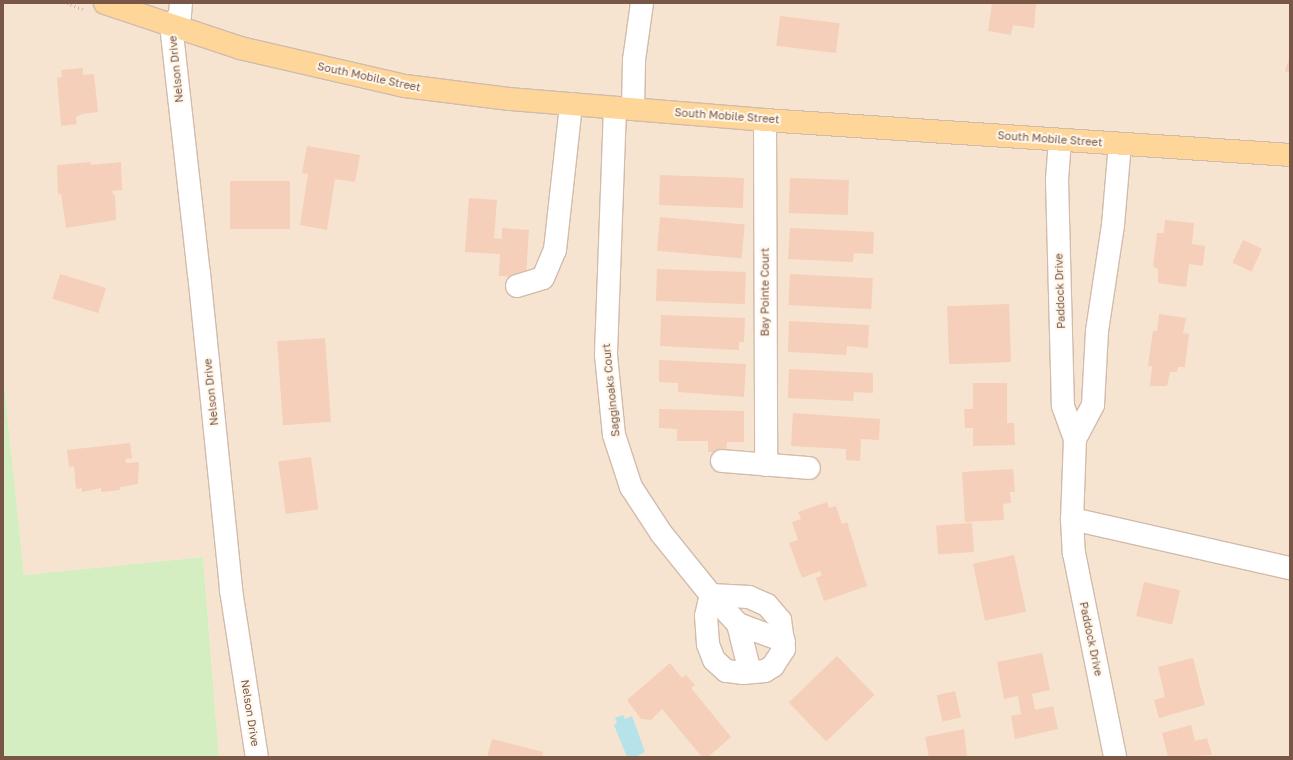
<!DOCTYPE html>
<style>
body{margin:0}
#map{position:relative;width:1293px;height:760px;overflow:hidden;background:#fef3e3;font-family:"Golos Text",sans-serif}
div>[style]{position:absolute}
.residential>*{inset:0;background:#f6e4d1}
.green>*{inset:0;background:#d4edc1}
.water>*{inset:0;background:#b6e3e9}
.building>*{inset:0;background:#f5cfb9;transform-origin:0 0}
.path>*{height:2.5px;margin-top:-1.25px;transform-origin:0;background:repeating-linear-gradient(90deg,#dab29c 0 1px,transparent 0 4px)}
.roads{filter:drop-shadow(1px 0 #d2bbab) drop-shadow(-1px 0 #d2bbab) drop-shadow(0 1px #d2bbab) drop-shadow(0 -1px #d2bbab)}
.minor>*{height:22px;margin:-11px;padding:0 11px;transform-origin:11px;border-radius:11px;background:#fff}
.major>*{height:22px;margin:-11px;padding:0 11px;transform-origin:11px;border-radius:11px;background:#ffd699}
span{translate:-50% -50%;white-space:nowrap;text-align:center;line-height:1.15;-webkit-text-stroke:4px #fff7eb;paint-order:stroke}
.street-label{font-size:11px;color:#785747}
.frame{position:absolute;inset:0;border:4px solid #785747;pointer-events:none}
</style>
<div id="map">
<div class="residential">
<div style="clip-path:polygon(3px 3px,1290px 3px,1290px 757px,219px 757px,203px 557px,24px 575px,3px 374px)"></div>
</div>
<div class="green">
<div style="clip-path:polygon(3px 374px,24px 575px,203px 557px,219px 757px,3px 757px)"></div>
</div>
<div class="water">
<div style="clip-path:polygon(623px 715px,625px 719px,632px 716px,645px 752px,635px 757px,627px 757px,614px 725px,617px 723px,615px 718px)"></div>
</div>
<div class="building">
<div style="clip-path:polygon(992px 3px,1036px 3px,1034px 28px,1013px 25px,1011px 35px,988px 31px)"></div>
<div style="left:780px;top:16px;width:60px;height:30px;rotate:7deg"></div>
<div style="clip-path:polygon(1290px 56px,1290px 73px,1285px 71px)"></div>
<div style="clip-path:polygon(83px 68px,83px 75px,94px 74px,98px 112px,82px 114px,76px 117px,77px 124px,61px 126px,57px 78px,62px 77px,61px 70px)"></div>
<div style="clip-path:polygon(307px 146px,360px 155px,355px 182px,335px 179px,327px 230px,300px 225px,308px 174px,302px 173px)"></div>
<div style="clip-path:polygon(90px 162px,91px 165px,121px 162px,122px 190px,112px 191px,113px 195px,115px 194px,116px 220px,66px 228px,61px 194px,58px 194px,57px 165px)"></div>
<div style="left:660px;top:175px;width:84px;height:30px;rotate:2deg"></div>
<div style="left:790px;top:178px;width:59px;height:35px;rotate:2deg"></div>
<div style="left:290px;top:181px;width:48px;height:60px;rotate:90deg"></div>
<div style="clip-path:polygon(469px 198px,497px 200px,494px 238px,502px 239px,502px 228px,529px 230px,526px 277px,499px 276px,500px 254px,465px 252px)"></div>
<div style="left:660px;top:217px;width:85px;height:34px;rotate:5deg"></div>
<div style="clip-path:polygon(1165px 220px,1194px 223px,1192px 244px,1205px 246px,1203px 266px,1189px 264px,1186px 287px,1158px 283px,1158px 269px,1153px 267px,1157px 233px,1164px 233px)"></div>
<div style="clip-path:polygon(790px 228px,874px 232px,873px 254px,854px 253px,853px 262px,788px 259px)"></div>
<div style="left:1243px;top:240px;width:21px;height:25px;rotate:25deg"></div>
<div style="left:657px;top:269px;width:89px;height:32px;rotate:2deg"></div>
<div style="left:60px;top:274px;width:48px;height:26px;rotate:17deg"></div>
<div style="left:790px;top:274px;width:83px;height:31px;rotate:3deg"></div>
<div style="left:1009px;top:304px;width:58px;height:62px;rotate:88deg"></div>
<div style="clip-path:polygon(1159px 314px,1186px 318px,1183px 333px,1189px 334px,1185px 367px,1178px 367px,1177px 372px,1170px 372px,1167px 386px,1150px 386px,1152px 366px,1148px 366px,1153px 331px,1157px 331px)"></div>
<div style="clip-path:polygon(661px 315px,745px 318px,744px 342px,739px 342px,739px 350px,660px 346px)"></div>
<div style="clip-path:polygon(789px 321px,869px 325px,868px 348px,847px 346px,846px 355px,788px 352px)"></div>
<div style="left:325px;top:338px;width:84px;height:48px;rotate:86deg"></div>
<div style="clip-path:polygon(659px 360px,746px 364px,744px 397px,678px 392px,678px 383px,659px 382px)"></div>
<div style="clip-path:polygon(789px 369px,873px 373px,873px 393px,854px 392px,853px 401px,788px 398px)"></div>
<div style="clip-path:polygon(973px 383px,1007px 383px,1007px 423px,1014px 423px,1015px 445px,973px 446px,973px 428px,965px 428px,964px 409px,973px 409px)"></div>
<div style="clip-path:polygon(659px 409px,744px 411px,744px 442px,727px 442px,726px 452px,708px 452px,708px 441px,677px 441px,677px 429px,659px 428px)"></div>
<div style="clip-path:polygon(793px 413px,880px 419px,879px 440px,861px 439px,860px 461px,846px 460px,846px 449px,791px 446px)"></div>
<div style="clip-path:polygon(130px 443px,132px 458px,125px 459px,126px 463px,139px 462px,138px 484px,120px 487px,120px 490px,101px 492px,101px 488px,82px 492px,82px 488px,76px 489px,74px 466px,69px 467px,67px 450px)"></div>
<div style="left:311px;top:457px;width:53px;height:33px;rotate:82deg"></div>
<div style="clip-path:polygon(1013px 469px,1015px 492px,1010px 492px,1011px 503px,1003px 504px,1004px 520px,965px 522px,962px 472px)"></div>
<div style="clip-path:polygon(827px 502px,829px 508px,836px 506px,842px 524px,847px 522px,867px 586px,824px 601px,816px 578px,822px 575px,820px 571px,802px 578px,789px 543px,798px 540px,792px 522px,801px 519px,798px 512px)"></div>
<div style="left:972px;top:523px;width:29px;height:36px;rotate:86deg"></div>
<div style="left:1014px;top:555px;width:58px;height:42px;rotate:78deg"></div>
<div style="left:1144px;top:582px;width:37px;height:35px;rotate:13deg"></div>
<div style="clip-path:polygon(1042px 653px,1050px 690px,1032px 694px,1035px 710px,1053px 706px,1058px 729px,1015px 739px,1011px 716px,1021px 714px,1018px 696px,1004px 699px,997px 662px)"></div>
<div style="left:837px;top:656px;width:54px;height:67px;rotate:46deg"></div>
<div style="clip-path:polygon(1193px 658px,1205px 705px,1159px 718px,1154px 700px,1165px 697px,1158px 667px)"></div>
<div style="clip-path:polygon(670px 663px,682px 678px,686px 675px,695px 685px,691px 688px,731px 737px,708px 757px,702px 757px,662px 709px,651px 720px,641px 719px,627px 700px)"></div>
<div style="left:955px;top:691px;width:27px;height:19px;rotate:77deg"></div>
<div style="clip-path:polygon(1191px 725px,1195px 741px,1207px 738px,1212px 755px,1168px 757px,1162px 733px)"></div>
<div style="clip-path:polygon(964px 729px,967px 757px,929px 757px,925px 737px)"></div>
<div style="clip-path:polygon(492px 739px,543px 752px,542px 757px,487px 757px)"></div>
</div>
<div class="path">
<div style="left:67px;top:3px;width:19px;rotate:21deg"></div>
</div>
<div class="roads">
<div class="minor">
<div style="left:181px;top:3px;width:12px;rotate:95deg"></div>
<div style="left:180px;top:15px;width:13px;rotate:132deg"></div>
<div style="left:171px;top:25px;width:250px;rotate:83.6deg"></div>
<div style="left:199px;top:273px;width:319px;rotate:84.2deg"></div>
<div style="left:231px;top:590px;width:169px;rotate:81.2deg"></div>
<div style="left:615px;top:108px;width:247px;rotate:92.1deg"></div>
<div style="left:606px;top:355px;width:80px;rotate:84.3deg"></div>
<div style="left:614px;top:435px;width:55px;rotate:71.9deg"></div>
<div style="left:631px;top:487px;width:55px;rotate:56.9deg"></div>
<div style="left:661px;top:533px;width:80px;rotate:51.1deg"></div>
<div style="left:711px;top:595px;width:38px;rotate:3deg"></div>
<div style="left:749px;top:597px;width:20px;rotate:24deg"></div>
<div style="left:767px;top:605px;width:20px;rotate:49deg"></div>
<div style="left:780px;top:620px;width:29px;rotate:82deg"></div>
<div style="left:784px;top:649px;width:20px;rotate:123deg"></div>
<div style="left:773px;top:666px;width:9px;rotate:148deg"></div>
<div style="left:765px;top:671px;width:22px;rotate:175deg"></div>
<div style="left:743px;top:673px;width:17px;rotate:-173deg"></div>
<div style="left:726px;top:671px;width:16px;rotate:-137deg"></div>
<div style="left:714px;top:660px;width:17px;rotate:-111deg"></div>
<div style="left:708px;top:644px;width:28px;rotate:-94deg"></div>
<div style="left:706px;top:616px;width:22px;rotate:-77deg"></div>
<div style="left:633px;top:109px;width:49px;rotate:-88.8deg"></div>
<div style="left:634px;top:60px;width:58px;rotate:-82deg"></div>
<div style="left:765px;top:120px;width:345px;rotate:89.8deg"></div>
<div style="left:1060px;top:140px;width:40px;rotate:94.3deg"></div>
<div style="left:1057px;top:180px;width:226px;rotate:88.5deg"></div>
<div style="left:1063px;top:406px;width:35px;rotate:70deg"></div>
<div style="left:1075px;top:439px;width:80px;rotate:92.1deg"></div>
<div style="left:1072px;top:519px;width:34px;rotate:87deg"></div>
<div style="left:1074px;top:553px;width:208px;rotate:78.6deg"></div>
<div style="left:517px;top:286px;width:27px;rotate:-17deg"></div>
<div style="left:543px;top:278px;width:30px;rotate:-67deg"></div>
<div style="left:555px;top:250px;width:147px;rotate:-83.7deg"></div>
<div style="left:1075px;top:439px;width:38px;rotate:-62deg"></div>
<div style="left:1093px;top:405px;width:74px;rotate:-86.9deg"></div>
<div style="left:1097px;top:331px;width:107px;rotate:-81.4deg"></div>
<div style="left:1113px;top:225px;width:81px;rotate:-85.1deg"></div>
<div style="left:722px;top:461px;width:87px;rotate:4.6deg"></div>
<div style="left:1072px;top:519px;width:223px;rotate:12.7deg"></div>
<div style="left:711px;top:595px;width:40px;rotate:47deg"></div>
<div style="left:738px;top:624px;width:49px;rotate:20.3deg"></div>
<div style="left:738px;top:624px;width:49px;rotate:76deg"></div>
</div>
<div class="major">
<div style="left:105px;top:3px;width:142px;rotate:18.4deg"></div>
<div style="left:240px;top:48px;width:169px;rotate:13deg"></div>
<div style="left:405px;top:86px;width:106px;rotate:7.1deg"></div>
<div style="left:510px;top:99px;width:256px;rotate:4.7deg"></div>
<div style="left:765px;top:120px;width:526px;rotate:3.81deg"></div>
</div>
</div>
<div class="street-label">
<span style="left:176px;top:69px;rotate:-96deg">Nelson Drive</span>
<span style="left:369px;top:77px;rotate:12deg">South Mobile Street</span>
<span style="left:727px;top:116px;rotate:4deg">South Mobile Street</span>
<span style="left:1050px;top:139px;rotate:4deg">South Mobile Street</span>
<span style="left:1060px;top:291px;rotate:-92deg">Paddock Drive</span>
<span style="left:765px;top:292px;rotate:-90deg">Bay Pointe Court</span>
<span style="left:611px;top:390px;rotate:-96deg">Sagginoaks Court</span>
<span style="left:211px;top:392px;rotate:-96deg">Nelson Drive</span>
<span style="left:1091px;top:639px;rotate:78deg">Paddock Drive</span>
<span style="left:250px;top:713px;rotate:81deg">Nelson Drive</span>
</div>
<div class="frame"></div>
</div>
